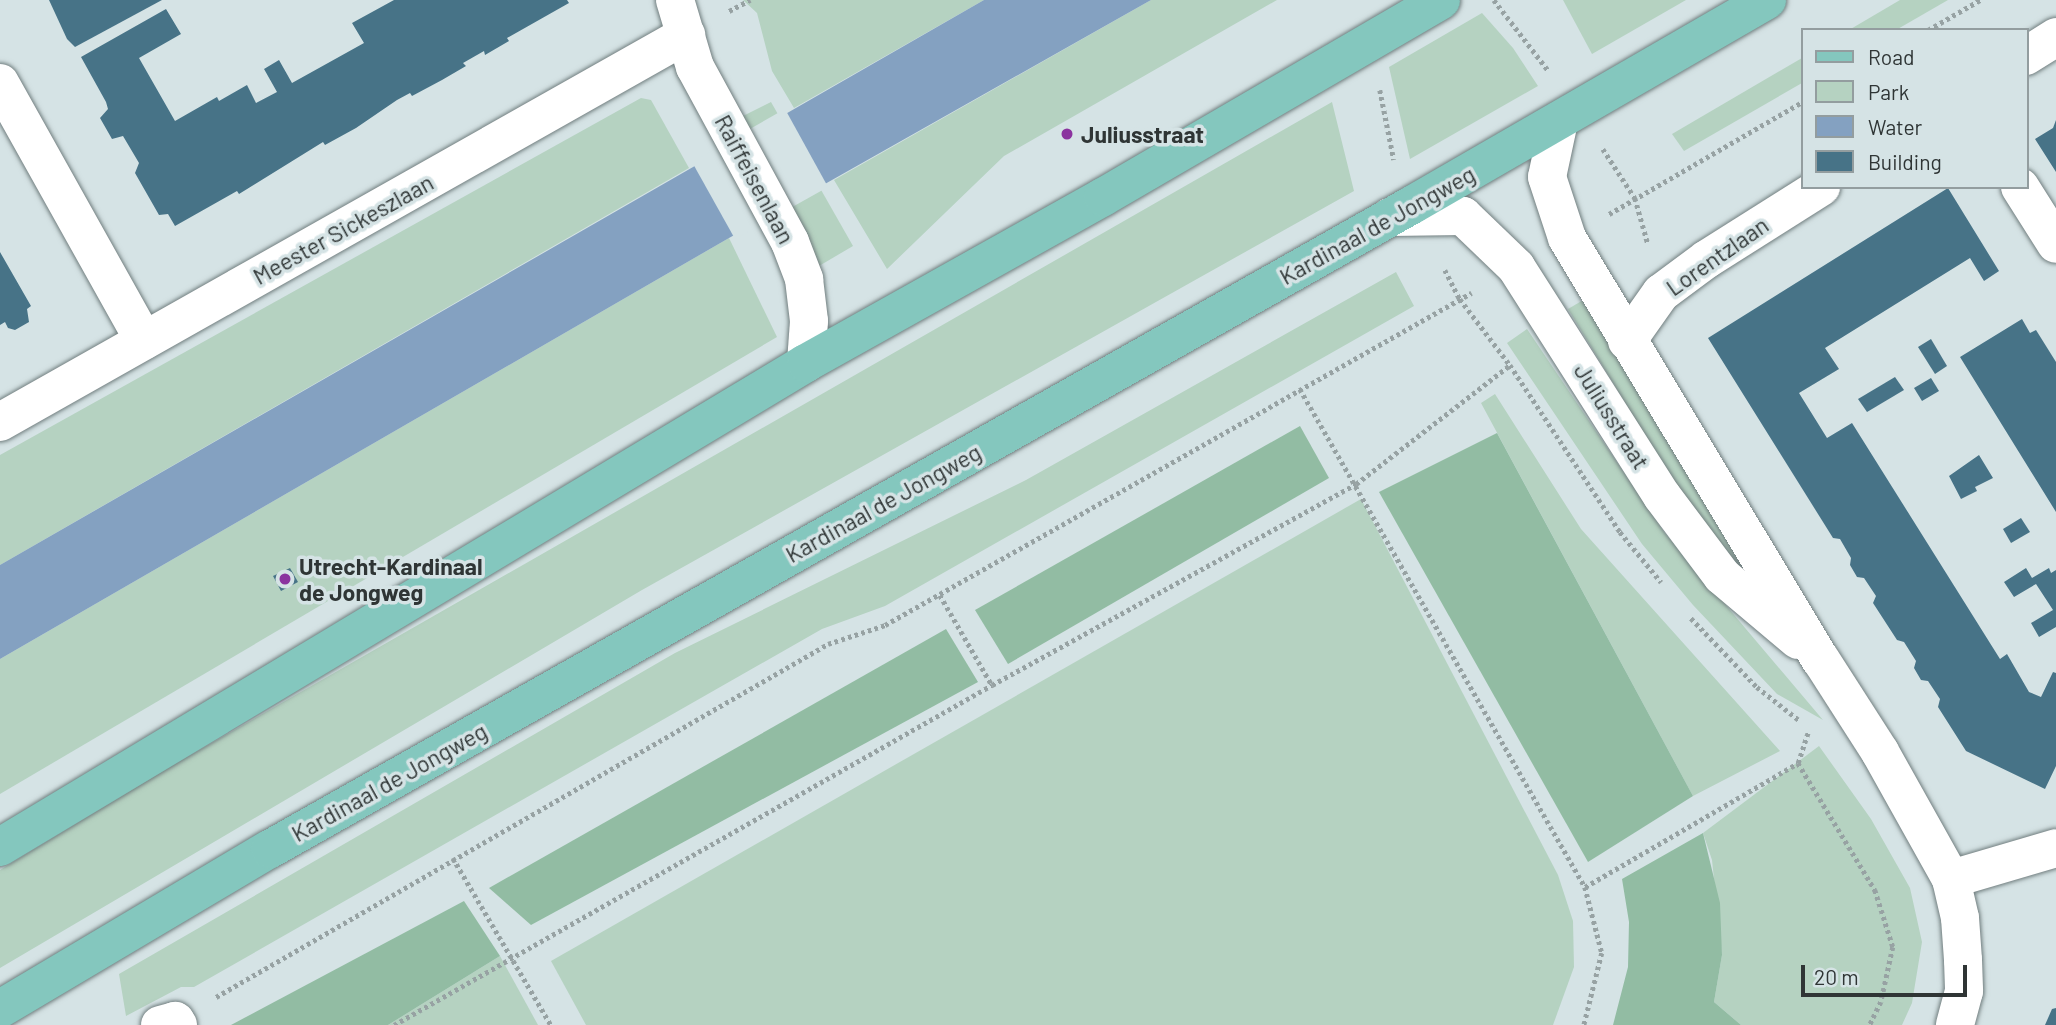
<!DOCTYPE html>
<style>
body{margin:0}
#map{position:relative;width:2056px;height:1025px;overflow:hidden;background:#d5e3e5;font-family:Barlow,sans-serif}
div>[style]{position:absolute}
.green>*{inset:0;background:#b5d2c1}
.forest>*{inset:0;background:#92bca3}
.water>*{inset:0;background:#84a1c1}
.pier>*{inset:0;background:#d5e3e5}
.building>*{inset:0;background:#477387}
.path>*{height:4.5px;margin-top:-2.25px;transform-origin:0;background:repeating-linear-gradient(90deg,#97a2a3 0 3.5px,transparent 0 7px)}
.roads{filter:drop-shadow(0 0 2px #717e7f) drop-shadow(0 0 2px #717e7f)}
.minor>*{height:38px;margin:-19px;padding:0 19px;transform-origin:19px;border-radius:19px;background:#fff}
.major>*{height:38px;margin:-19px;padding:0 19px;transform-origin:19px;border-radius:19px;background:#84c7be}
.dots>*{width:19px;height:19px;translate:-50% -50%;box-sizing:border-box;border:4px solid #d5e3e5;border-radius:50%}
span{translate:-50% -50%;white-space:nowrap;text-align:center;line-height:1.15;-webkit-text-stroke:7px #d5e3e5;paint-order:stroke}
.poi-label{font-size:23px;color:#2f3535;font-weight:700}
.left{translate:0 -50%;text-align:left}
.street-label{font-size:23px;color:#2f3535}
.legend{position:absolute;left:1801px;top:28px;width:228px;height:161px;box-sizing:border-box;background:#d5e3e5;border:2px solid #939d9f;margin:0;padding:9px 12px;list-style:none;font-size:21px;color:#2f3535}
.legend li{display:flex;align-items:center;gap:14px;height:35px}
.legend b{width:35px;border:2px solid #939d9f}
.scale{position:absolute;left:1801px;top:965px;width:166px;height:32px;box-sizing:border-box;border:4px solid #2f3535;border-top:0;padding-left:9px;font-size:21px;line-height:24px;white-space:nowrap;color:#2f3535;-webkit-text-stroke:5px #d5e3e5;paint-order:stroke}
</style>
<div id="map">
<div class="green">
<div style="clip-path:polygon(743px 0,984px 0,794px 108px,772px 71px,757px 13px)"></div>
<div style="clip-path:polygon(1151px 0,1277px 0,1004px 156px,887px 269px,834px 180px)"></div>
<div style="clip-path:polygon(1563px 0,1686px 0,1592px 54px)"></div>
<div style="clip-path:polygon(1900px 0,1948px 0,1896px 30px,1849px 30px)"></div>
<div style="clip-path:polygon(1482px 13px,1513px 48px,1538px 86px,1410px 159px,1389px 67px)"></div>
<div style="clip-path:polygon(1802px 58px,1802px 83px,1684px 151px,1672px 134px)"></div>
<div style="clip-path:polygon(641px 98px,651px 100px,689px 168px,0 565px,0 455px)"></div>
<div style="clip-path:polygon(771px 102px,853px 246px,819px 266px,739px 118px)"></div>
<div style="clip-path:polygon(1332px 102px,1354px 191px,642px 590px,0 968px,0 870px,168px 768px)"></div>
<div style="clip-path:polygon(729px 238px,777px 337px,0 794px,0 659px)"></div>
<div style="clip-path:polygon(1396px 272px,1414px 306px,885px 606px,822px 629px,194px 987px,181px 987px,126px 1016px,119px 974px,675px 653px,1026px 480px)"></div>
<div style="clip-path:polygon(1585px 299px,1764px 594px,1701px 527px,1568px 309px)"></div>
<div style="clip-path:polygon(1527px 329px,1664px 532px,1823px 720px,1777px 694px,1693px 605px,1642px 544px,1507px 343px)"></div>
<div style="clip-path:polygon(1495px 394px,1581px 529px,1780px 751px,1693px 796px,1481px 403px)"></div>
<div style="clip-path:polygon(1361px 499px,1558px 875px,1573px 921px,1574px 967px,1553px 1025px,586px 1025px,551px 961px)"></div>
<div style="clip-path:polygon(1819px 746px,1871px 819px,1910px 888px,1922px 942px,1912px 1003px,1902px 1025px,1741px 1025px,1714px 1002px,1722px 955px,1712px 860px,1703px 833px)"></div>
<div style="clip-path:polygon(500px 956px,538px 1025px,388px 1025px)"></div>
</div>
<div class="forest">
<div style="clip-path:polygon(1300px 426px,1329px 478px,1008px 664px,975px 610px)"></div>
<div style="clip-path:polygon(1497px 433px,1693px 796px,1588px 862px,1379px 492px)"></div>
<div style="clip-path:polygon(946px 629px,978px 682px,531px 925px,489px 888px)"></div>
<div style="clip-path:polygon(1703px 833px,1720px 903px,1722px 955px,1714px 1002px,1741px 1025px,1613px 1025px,1628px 967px,1629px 922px,1622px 879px)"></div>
<div style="clip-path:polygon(464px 901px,500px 956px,388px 1025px,231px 1025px)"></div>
</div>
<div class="water">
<div style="clip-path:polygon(984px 0,1151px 0,729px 238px,0 659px,0 565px)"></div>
</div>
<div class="pier">
<div style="clip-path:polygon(785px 109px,828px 187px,735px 239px,692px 162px)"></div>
</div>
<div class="building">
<div style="clip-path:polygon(49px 0,162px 0,75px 47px,67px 39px)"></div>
<div style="clip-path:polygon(394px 0,567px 0,569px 3px,507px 38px,509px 41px,485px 55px,484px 51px,463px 63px,466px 66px,442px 80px,412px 96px,410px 93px,397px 100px,356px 128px,325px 145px,323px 142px,239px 194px,237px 191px,175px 226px,168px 214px,159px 215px,135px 173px,139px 163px,123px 136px,112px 139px,100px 118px,108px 109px,106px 102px,81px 57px,166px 9px,181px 34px,139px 58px,175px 121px,217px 97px,219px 101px,247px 85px,256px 103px,277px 92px,264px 69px,279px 60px,292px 83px,364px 43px,352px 23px)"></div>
<div style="clip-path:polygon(2056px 120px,2056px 172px,2035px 139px,2053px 128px)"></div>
<div style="clip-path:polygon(1948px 188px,1999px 271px,1984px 281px,1970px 258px,1825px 348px,1839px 369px,1799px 393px,1827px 438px,1852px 423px,2000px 659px,2007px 654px,2029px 692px,2041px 697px,2053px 672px,2056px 673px,2056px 766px,2045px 789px,1966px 751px,1938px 707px,1940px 699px,1928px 681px,1921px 680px,1914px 668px,1916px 661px,1904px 642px,1897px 640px,1873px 603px,1876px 596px,1864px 578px,1857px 577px,1850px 565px,1851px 558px,1840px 539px,1833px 538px,1708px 338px)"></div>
<div style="clip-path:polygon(0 252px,31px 306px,27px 309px,29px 322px,15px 330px,8px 328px,5px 322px,0 325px)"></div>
<div style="clip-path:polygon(2022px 319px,2030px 333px,2036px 330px,2056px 362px,2056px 512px,1960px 357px)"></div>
<div style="clip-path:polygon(1931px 339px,1947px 366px,1935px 374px,1918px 347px)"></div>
<div style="clip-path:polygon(1895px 377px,1904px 390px,1867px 412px,1858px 399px)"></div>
<div style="clip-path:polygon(1931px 378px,1939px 391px,1922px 401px,1914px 388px)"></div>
<div style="clip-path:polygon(1979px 455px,1993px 478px,1975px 487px,1977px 491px,1961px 499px,1949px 476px)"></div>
<div style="clip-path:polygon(2021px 518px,2030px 532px,2011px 543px,2003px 529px)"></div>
<div style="clip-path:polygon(290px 568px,298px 582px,281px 591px,273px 576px)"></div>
<div style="clip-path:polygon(2026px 568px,2032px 578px,2049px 568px,2051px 573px,2056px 570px,2056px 627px,2039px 637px,2031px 623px,2053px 610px,2036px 584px,2014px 597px,2004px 582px)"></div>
<div style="clip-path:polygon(2056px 1008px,2056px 1025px,2045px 1025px,2052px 1009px)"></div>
</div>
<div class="path">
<div style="left:1494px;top:0;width:88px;rotate:52.4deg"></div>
<div style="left:729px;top:11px;width:24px;rotate:-28deg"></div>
<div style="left:1928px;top:30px;width:60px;rotate:-30deg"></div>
<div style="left:1380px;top:90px;width:71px;rotate:78.7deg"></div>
<div style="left:1603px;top:149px;width:59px;rotate:56.9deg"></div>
<div style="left:1635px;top:198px;width:48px;rotate:74.2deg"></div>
<div style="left:1609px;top:214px;width:223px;rotate:-30.1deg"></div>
<div style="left:1445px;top:270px;width:33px;rotate:63deg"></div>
<div style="left:1460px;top:299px;width:83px;rotate:52.9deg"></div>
<div style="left:1510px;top:365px;width:200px;rotate:56.6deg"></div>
<div style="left:1620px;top:532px;width:65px;rotate:50.6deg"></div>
<div style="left:1300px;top:389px;width:574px;rotate:60.22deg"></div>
<div style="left:1585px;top:887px;width:68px;rotate:75.6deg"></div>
<div style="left:1602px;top:953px;width:74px;rotate:104deg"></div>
<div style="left:940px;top:595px;width:104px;rotate:60deg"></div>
<div style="left:1691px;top:618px;width:95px;rotate:46.3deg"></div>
<div style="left:1757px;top:687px;width:53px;rotate:38.2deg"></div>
<div style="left:1798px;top:763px;width:149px;rotate:58.8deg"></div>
<div style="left:1875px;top:890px;width:60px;rotate:72.5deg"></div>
<div style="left:1893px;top:947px;width:56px;rotate:102.3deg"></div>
<div style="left:1881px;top:1002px;width:25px;rotate:116deg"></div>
<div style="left:453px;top:858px;width:194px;rotate:59.6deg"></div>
<div style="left:1585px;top:887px;width:246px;rotate:-30.2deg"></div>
<div style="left:1798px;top:763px;width:33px;rotate:-72deg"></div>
<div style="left:216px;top:997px;width:707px;rotate:-29.98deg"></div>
<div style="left:828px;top:644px;width:60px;rotate:-18.4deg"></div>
<div style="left:885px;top:625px;width:674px;rotate:-29.53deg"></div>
<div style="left:394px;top:1025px;width:688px;rotate:-29.62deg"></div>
<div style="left:992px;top:685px;width:416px;rotate:-28.9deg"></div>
<div style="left:1356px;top:484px;width:195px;rotate:-37.7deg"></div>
</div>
<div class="roads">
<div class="minor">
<div style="left:675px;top:0;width:70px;rotate:73.4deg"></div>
<div style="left:695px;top:67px;width:199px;rotate:61.5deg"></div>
<div style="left:790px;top:242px;width:40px;rotate:69deg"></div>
<div style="left:804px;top:279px;width:42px;rotate:83.2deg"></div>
<div style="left:809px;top:321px;width:42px;rotate:94.1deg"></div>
<div style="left:2026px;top:56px;width:36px;rotate:-32deg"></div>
<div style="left:0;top:83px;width:295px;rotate:60.8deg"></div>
<div style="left:1559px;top:121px;width:57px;rotate:102.1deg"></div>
<div style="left:1547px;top:177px;width:64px;rotate:71.8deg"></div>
<div style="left:1567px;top:238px;width:493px;rotate:59deg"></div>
<div style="left:1821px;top:660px;width:109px;rotate:57.3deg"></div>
<div style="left:1880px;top:752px;width:145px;rotate:60.8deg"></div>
<div style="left:1951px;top:879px;width:40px;rotate:77deg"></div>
<div style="left:1960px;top:918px;width:42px;rotate:85.9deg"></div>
<div style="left:1963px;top:960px;width:31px;rotate:88deg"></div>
<div style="left:1964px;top:991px;width:35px;rotate:105deg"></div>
<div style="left:2020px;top:187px;width:67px;rotate:57.7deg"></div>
<div style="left:1390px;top:217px;width:73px;rotate:-0.8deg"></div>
<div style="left:1463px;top:216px;width:74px;rotate:43.9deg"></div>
<div style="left:1516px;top:267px;width:272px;rotate:57.5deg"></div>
<div style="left:1662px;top:496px;width:100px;rotate:53.1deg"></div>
<div style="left:1722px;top:576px;width:99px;rotate:40.1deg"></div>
<div style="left:1627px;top:341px;width:59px;rotate:-54.7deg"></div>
<div style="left:1661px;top:293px;width:57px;rotate:-36.5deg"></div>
<div style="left:1707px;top:259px;width:135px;rotate:-32.3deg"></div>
<div style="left:0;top:422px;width:788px;rotate:-29.43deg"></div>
<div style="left:1951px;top:879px;width:109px;rotate:-16.4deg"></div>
<div style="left:160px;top:1025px;width:16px;rotate:-15deg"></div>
<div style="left:175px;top:1021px;width:5px;rotate:53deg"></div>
</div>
<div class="major">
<div style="left:0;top:847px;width:940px;rotate:-30.98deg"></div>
<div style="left:806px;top:363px;width:340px;rotate:-29.2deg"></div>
<div style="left:1103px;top:197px;width:391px;rotate:-30.2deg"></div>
<div style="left:0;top:1009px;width:314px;rotate:-30.7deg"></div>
<div style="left:270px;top:849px;width:1311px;rotate:-29.42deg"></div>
<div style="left:1412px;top:205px;width:410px;rotate:-30deg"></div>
</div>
</div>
<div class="dots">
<div style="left:1067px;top:134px;background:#8b339f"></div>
<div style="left:285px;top:579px;background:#8b339f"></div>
</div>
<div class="poi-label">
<span class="left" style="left:1081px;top:134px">Juliusstraat</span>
<span class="left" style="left:299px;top:579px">Utrecht-Kardinaal<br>de Jongweg</span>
</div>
<div class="street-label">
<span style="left:755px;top:179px;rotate:62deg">Raiffeisenlaan</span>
<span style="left:1377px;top:225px;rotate:-29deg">Kardinaal de Jongweg</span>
<span style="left:343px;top:229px;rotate:-29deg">Meester Sickeszlaan</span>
<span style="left:1717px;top:256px;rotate:-35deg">Lorentzlaan</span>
<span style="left:1612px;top:416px;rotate:58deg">Juliusstraat</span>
<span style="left:883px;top:503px;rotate:-29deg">Kardinaal de Jongweg</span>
<span style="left:389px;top:782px;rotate:-29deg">Kardinaal de Jongweg</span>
</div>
<ul class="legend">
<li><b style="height:9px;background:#84c7be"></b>Road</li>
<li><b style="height:19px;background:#b5d2c1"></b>Park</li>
<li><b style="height:19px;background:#84a1c1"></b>Water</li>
<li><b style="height:19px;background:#477387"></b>Building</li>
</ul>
<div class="scale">20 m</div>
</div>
